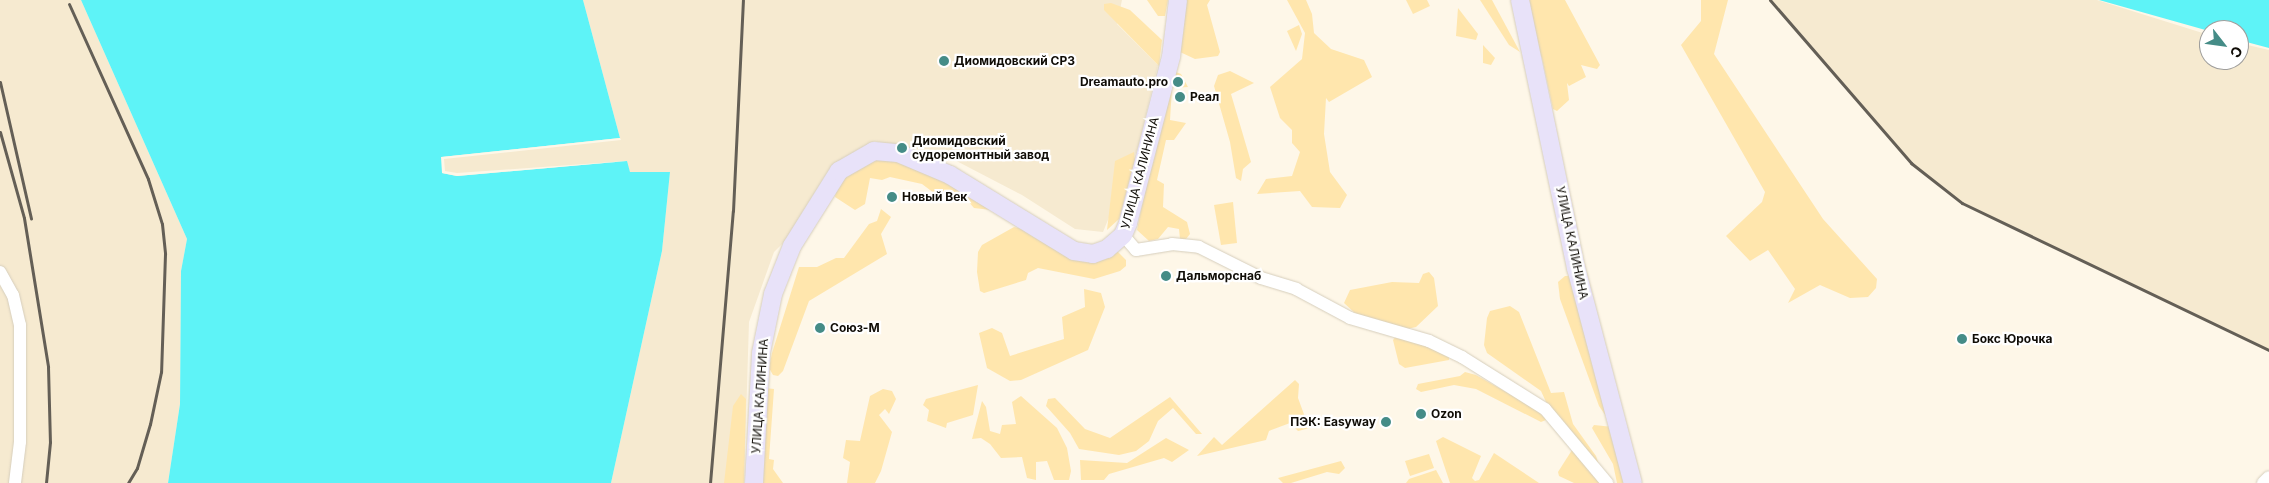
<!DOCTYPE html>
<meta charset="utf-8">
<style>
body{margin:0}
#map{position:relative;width:2269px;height:483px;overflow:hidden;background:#fef7e8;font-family:Inter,sans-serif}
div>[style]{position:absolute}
.built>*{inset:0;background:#f6ead0}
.green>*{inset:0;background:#ffe6ad}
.water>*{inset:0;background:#5ef3f7}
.pier>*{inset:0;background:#fef7e8}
.roads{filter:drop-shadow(0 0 1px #d6cebc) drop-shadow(0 0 1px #d6cebc)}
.street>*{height:12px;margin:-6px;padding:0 6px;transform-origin:6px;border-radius:6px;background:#fff}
.secondary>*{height:18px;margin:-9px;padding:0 9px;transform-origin:9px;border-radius:9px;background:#e8e2f9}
.rail>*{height:3px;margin:-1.5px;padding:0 1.5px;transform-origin:1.5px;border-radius:1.5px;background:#645f56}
.dots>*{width:14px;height:14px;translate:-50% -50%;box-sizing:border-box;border:2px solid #fff;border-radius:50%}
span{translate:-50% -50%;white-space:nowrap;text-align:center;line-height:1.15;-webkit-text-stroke:4.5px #fff;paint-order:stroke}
.poi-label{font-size:12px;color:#100d07;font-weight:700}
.left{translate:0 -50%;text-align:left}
.right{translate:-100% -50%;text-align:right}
.street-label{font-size:12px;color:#100d07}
.north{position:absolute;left:2199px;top:20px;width:50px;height:50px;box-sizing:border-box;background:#fff;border:1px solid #9f9e9c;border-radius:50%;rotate:120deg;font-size:14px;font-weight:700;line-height:20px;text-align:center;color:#100d07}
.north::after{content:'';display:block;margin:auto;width:18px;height:22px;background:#458c87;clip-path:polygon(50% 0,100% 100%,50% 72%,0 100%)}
</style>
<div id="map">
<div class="built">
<div style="clip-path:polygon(0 0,81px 0,187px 239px,181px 271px,180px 404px,168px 483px,0 483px)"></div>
<div style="clip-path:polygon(583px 0,1122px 0,1117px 24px,1158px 65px,1138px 147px,1103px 232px,1075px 229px,1022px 195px,945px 155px,874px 141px,831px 166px,784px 242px,774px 252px,749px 322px,744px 483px,611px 483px,662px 251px,670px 172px,630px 172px,626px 161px,457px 176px,442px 173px,441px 157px,620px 138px)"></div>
<div style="clip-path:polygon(1770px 0,2097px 0,2209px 35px,2209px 60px,2239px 60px,2239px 43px,2269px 50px,2269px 350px,1962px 203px,1920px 171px)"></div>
</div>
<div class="green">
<div style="clip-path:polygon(1147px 0,1168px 0,1165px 16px,1158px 16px)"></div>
<div style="clip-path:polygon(1184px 0,1210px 0,1207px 5px,1220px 52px,1218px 56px,1195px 59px,1180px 52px)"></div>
<div style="clip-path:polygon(1287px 0,1306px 0,1312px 14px,1314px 33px,1331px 49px,1364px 60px,1372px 77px,1329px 102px,1326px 98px,1324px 134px,1330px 172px,1347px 195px,1340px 208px,1312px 207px,1300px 191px,1257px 194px,1266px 179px,1292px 176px,1300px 152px,1292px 143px,1292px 130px,1280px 118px,1270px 87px,1302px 59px,1305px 33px)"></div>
<div style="clip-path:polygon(1406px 0,1427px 0,1430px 6px,1413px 14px)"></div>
<div style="clip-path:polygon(1480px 0,1492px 0,1520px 52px,1509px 45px)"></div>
<div style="clip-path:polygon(1524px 0,1565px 0,1600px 65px,1597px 69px,1581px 65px,1586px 77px,1569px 86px,1567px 83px,1569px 100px,1557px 111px,1553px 109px,1542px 58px,1535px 45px)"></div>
<div style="clip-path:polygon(1701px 0,1728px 0,1714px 54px,1823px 219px,1877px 279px,1876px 288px,1868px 297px,1850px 298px,1820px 285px,1788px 303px,1795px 289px,1768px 250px,1750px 261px,1726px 236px,1762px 202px,1765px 192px,1681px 45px,1701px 21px)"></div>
<div style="clip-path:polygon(1111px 3px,1130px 10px,1162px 40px,1159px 66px,1104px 10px,1104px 4px)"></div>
<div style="clip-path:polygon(1458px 8px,1478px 34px,1476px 40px,1456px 36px)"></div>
<div style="clip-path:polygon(1299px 25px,1302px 34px,1296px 51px,1287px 31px)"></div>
<div style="clip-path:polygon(1483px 45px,1495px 58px,1491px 65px,1483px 63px)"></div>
<div style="clip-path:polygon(1230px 71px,1254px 83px,1231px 94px,1251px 162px,1243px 169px,1241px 181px,1236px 178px,1230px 142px,1214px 86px,1218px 75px)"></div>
<div style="clip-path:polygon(1176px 72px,1181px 74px,1188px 87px,1172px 88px,1170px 120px,1186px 123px,1174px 140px,1166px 140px,1157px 180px,1164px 184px,1163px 207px,1187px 222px,1190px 234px,1186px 239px,1180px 239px,1179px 229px,1168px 227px,1158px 239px,1149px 241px,1137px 230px,1156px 136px)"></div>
<div style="clip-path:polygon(1134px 152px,1135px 160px,1119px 219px,1107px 230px,1115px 161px)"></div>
<div style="clip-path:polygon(874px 156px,921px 167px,991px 210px,974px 208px,967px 200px,943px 191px,934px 193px,922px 184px,890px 177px,882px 180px,870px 178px,865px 204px,855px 210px,835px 197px,837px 185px,844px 175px)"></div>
<div style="clip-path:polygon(1233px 202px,1237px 243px,1221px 245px,1214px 205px)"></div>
<div style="clip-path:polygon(881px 209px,891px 217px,881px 234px,887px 254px,809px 301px,783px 371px,778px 376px,773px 375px,769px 368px,772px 353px,799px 267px,817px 267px,836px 258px,844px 258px,869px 224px,877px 221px)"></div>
<div style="clip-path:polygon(1014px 227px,1118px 252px,1126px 260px,1126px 266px,1120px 271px,1094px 279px,1038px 268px,1028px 273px,1026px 280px,984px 293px,980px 291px,977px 272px,978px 252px,982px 245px)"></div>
<div style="clip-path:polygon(1429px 272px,1434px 278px,1438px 306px,1416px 327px,1407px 329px,1357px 315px,1344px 303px,1350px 290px,1392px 282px,1419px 283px,1423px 274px)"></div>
<div style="clip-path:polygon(1565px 276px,1572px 276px,1608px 419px,1599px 406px,1560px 299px,1558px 282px)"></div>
<div style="clip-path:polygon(1084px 289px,1101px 293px,1105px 307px,1088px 350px,1021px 380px,1010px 381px,987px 368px,979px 333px,992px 328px,1002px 333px,1010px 356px,1064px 339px,1062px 317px,1085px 307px)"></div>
<div style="clip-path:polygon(1510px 306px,1519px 312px,1551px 393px,1564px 392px,1573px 424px,1596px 456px,1599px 465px,1546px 402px,1541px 391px,1487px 353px,1484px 345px,1487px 318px,1490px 311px)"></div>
<div style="clip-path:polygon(1396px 336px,1428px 345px,1449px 356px,1449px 360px,1405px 368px,1399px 364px,1393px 340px)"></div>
<div style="clip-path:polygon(1465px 372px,1476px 375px,1540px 411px,1546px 420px,1541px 422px,1476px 389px,1454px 385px,1421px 392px,1416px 389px,1418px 384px,1460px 376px)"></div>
<div style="clip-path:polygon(1295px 380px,1299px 384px,1298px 398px,1305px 417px,1312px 424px,1310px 428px,1298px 431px,1290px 423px,1269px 431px,1266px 440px,1197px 456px,1214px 437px,1222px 445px)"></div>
<div style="clip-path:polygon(978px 385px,973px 415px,947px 423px,946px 428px,927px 421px,929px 410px,923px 405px,926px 399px)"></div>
<div style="clip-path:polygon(765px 388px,774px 389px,769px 459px,774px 460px,773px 469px,783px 483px,757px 483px)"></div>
<div style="clip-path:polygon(883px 389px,892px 391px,896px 399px,889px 414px,885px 409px,879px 415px,892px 432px,881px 471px,875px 483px,847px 483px,850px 462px,843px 458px,846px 440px,860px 441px,870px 396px)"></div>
<div style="clip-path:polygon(741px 394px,746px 399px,744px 483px,724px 483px,733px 406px)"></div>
<div style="clip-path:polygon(1021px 396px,1057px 428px,1067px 448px,1071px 471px,1069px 480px,1054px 480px,1047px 461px,1036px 462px,1036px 480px,1027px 478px,1022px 457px,1001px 458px,990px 444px,981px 438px,972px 439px,982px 401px,986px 407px,990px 431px,1000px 434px,1002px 425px,1016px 424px,1012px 402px)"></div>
<div style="clip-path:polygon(1170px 397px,1202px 434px,1196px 434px,1173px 408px,1158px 421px,1149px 441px,1136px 451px,1119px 455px,1079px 449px,1070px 433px,1046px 406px,1048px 399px,1055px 398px,1085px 429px,1110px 438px)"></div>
<div style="clip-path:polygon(1594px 425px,1613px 427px,1630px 483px,1617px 483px,1613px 464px,1592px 428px)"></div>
<div style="clip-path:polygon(1443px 437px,1481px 456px,1472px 478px,1475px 481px,1479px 480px,1494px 453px,1539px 483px,1450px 483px,1436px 441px)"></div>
<div style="clip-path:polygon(1166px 438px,1189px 450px,1172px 462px,1164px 458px,1109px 474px,1104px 480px,1081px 480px,1080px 460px,1127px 463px)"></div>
<div style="clip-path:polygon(1572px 450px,1600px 483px,1574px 483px,1559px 476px,1558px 472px)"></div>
<div style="clip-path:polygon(1429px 454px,1434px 468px,1410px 476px,1405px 461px)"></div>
<div style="clip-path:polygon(1341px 461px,1345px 468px,1339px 474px,1327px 472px,1291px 483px,1283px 483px,1278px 478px)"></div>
<div style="clip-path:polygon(1436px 470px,1443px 483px,1406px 483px,1409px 479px)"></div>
</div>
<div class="water">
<div style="clip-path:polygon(81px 0,583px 0,620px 138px,442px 157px,442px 173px,457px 176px,627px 161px,630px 172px,670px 172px,662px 251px,611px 483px,168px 483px,180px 404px,181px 271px,187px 239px)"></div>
<div style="clip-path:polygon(2099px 0,2269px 0,2269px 48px,2239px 40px,2239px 30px,2209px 31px)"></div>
</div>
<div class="pier">
<div style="clip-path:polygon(620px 138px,621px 140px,444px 159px,445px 171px,457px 173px,627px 161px,457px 176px,442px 173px,441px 157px)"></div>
</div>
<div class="roads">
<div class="street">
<div style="left:1123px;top:235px;width:20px;rotate:49deg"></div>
<div style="left:1136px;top:250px;width:36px;rotate:-9deg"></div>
<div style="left:1172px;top:244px;width:27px;rotate:6deg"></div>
<div style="left:1199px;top:247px;width:69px;rotate:26.6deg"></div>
<div style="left:1261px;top:278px;width:37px;rotate:17deg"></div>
<div style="left:1296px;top:289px;width:61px;rotate:28.2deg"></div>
<div style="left:1350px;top:318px;width:82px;rotate:16.2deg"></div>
<div style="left:1429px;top:341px;width:37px;rotate:26deg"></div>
<div style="left:1462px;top:357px;width:98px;rotate:32.1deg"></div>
<div style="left:1545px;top:409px;width:97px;rotate:50deg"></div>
<div style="left:0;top:272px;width:26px;rotate:61deg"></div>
<div style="left:13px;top:295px;width:31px;rotate:77deg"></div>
<div style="left:20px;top:325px;width:117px;rotate:90deg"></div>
<div style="left:20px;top:442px;width:41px;rotate:97deg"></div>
<div style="left:2263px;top:483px;width:8px;rotate:-45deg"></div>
</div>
<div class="secondary">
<div style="left:1520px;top:0;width:274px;rotate:78.2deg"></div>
<div style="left:1576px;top:268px;width:222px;rotate:75.2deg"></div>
<div style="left:754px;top:483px;width:130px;rotate:-86.9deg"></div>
<div style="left:761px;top:353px;width:60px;rotate:-78.5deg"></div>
<div style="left:773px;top:294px;width:52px;rotate:-68.4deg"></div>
<div style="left:792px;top:246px;width:89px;rotate:-57.9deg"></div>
<div style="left:839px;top:171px;width:40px;rotate:-29.7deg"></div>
<div style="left:874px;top:151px;width:24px;rotate:5deg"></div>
<div style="left:898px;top:153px;width:56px;rotate:22.9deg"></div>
<div style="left:950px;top:175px;width:145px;rotate:31.5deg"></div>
<div style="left:1074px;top:251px;width:19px;rotate:9deg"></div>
<div style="left:1093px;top:254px;width:15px;rotate:-20deg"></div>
<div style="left:1107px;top:249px;width:21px;rotate:-41deg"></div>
<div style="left:1123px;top:235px;width:13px;rotate:-67deg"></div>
<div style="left:1128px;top:223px;width:171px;rotate:-75.5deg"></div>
<div style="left:1171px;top:57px;width:57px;rotate:-83deg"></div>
</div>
</div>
<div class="rail">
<div style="left:1770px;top:0;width:216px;rotate:49.1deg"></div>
<div style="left:1911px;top:163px;width:65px;rotate:38.1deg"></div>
<div style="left:1962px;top:203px;width:340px;rotate:25.6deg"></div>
<div style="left:69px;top:4px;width:192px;rotate:65.7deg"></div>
<div style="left:148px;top:179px;width:47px;rotate:72.7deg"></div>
<div style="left:162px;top:224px;width:30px;rotate:84deg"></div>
<div style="left:165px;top:254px;width:118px;rotate:91.9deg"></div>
<div style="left:161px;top:372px;width:53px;rotate:101.9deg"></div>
<div style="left:150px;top:424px;width:46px;rotate:106.5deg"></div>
<div style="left:137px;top:468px;width:17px;rotate:121deg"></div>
<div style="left:0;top:82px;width:140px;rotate:77.2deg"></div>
<div style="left:0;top:132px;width:89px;rotate:74.4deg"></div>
<div style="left:24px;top:218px;width:151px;rotate:80.8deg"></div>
<div style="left:48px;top:367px;width:75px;rotate:88.5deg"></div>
<div style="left:50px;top:442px;width:41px;rotate:95.6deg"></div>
<div style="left:710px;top:483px;width:273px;rotate:-85.2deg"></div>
<div style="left:733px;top:211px;width:211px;rotate:-87.3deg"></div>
</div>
<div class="dots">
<div style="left:944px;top:61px;background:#458c87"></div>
<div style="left:1178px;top:82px;background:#458c87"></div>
<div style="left:1180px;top:97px;background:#458c87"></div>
<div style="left:902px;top:148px;background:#458c87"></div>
<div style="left:892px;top:197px;background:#458c87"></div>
<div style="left:1166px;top:276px;background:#458c87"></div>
<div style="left:820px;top:328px;background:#458c87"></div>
<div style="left:1962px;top:339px;background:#458c87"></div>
<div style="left:1421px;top:414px;background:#458c87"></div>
<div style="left:1386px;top:422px;background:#458c87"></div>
</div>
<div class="poi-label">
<span class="left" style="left:954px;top:61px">Диомидовский СРЗ</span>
<span class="right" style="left:1168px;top:82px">Dreamauto.pro</span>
<span class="left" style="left:1190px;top:97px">Реал</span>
<span class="left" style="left:912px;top:148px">Диомидовский<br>судоремонтный завод</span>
<span class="left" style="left:902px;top:197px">Новый Век</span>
<span class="left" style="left:1176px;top:276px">Дальморснаб</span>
<span class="left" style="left:830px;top:328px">Союз-М</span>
<span class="left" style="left:1972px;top:339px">Бокс Юрочка</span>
<span class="left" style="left:1431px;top:414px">Ozon</span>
<span class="right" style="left:1376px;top:422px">ПЭК: Easyway</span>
</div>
<div class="street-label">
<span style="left:1140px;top:173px;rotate:-75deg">УЛИЦА КАЛИНИНА</span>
<span style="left:1572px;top:243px;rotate:78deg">УЛИЦА КАЛИНИНА</span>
<span style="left:760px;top:396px;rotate:-86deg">УЛИЦА КАЛИНИНА</span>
</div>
<div class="north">С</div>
</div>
